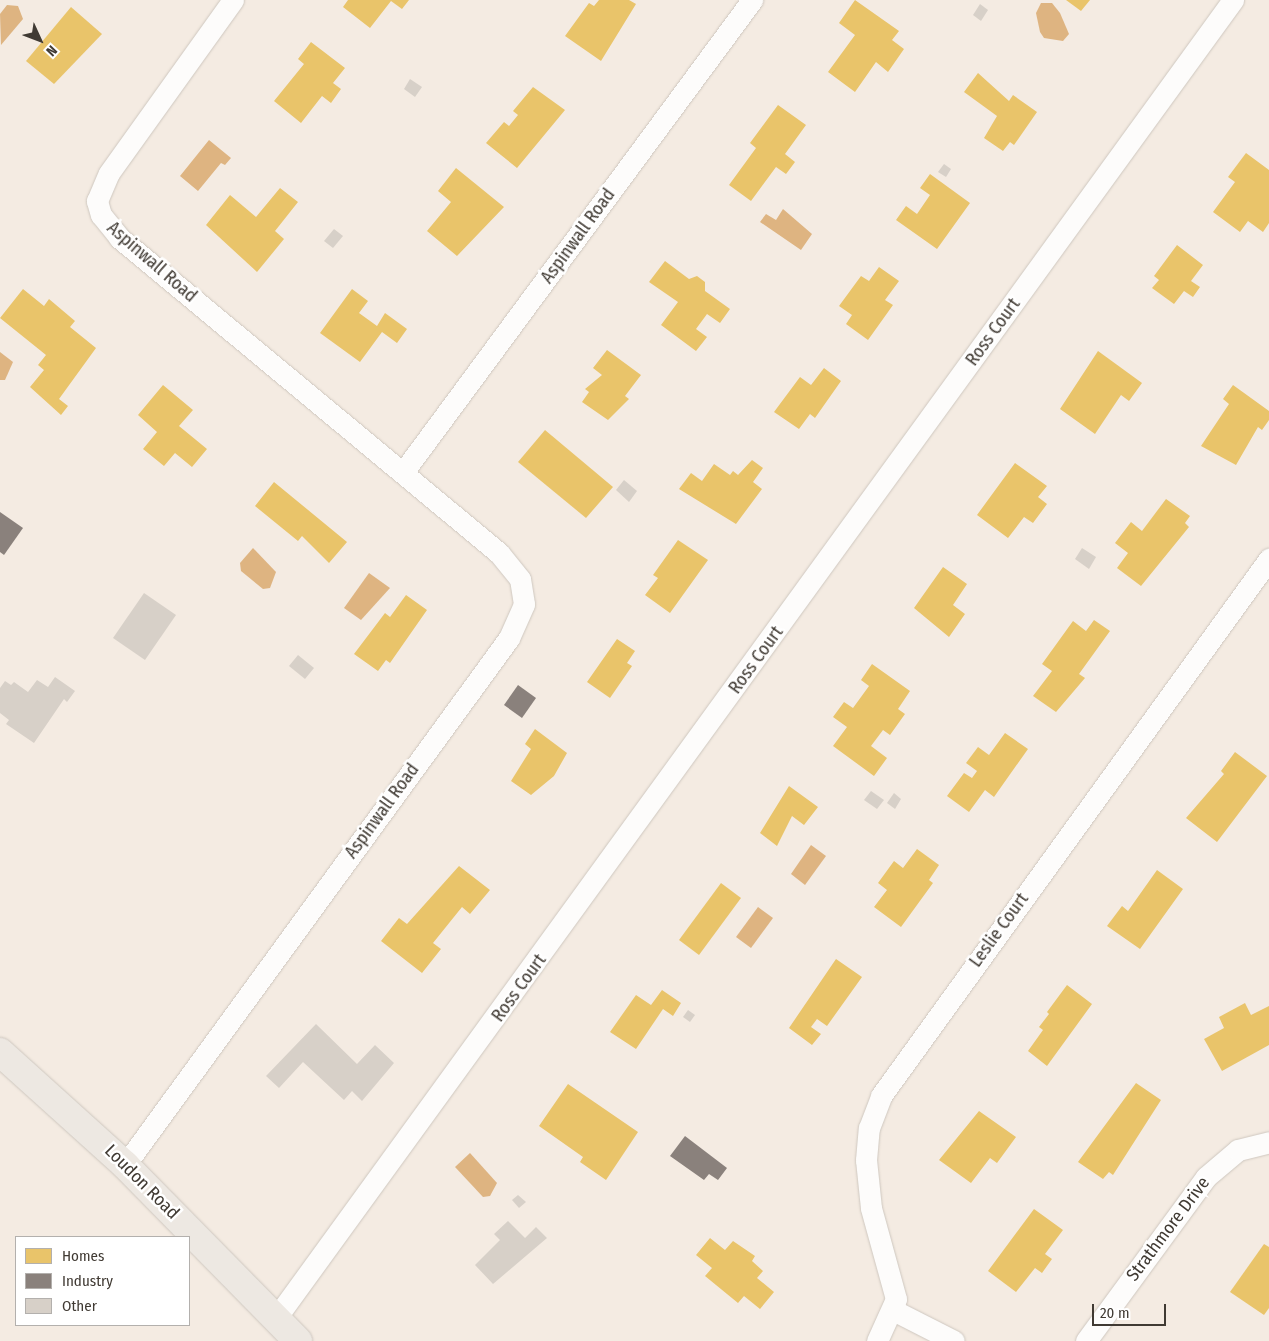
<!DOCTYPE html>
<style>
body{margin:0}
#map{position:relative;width:1269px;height:1341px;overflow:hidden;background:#f4ebe2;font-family:"Fira Sans Condensed",sans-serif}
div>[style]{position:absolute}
.water>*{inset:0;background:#deb481}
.homes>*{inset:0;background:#e9c46a}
.industry>*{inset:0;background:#8a817c}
.building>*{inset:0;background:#d7d0c8}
.roads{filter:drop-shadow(0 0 1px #cec7bf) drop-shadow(0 0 1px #cec7bf)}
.street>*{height:21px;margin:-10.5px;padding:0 10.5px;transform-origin:10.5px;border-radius:10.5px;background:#fdfcfb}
.primary>*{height:28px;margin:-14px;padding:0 14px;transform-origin:14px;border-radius:14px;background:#ede8e2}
span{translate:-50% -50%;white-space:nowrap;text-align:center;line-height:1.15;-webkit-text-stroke:5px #fff;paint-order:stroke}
.street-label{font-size:18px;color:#403a33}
.legend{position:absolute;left:15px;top:1236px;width:175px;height:90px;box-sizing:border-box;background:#fff;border:1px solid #b3b0ad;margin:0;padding:6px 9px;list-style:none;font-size:15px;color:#403a33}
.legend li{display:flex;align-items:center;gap:10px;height:25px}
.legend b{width:25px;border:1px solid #b3b0ad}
.north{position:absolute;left:15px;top:15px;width:50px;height:50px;-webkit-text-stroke:4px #fff;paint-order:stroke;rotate:133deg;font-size:14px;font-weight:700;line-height:20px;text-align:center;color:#403a33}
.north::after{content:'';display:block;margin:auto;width:18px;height:22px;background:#403a33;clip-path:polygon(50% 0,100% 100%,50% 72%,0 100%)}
.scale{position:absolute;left:1092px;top:1304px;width:74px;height:22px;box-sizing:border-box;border:2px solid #403a33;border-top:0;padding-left:6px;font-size:15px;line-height:18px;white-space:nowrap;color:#403a33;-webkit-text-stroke:4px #fff;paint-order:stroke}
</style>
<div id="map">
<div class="water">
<div style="clip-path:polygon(1041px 3px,1052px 3px,1060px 13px,1069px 34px,1063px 41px,1044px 38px,1040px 32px,1036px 13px)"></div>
<div style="clip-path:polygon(7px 5px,18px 6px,23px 19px,1px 45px,0 14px)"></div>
<div style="clip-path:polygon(209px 140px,231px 158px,225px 165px,221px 163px,198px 191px,180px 176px)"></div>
<div style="clip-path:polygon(783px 209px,812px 234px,801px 250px,760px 222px,766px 214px,776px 220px)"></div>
<div style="clip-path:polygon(0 352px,13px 362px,5px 380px,0 380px)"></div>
<div style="clip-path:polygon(253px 548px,276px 572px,270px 588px,263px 589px,241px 571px,240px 563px)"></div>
<div style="clip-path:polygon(369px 573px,390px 588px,361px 620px,344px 608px)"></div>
<div style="clip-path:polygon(811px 845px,826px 856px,805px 885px,791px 874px)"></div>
<div style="clip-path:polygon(758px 907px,773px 918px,751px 948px,736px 937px)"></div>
<div style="clip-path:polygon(470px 1153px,497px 1183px,490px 1196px,483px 1197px,455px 1167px)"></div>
</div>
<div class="homes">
<div style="clip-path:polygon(348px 0,409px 0,402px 9px,391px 1px,370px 28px,343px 7px)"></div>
<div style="clip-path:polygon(599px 0,629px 0,636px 4px,601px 61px,565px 36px,589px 3px,594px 6px)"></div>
<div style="clip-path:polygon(855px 0,899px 31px,892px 40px,904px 49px,888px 72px,876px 62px,855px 92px,828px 72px,855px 35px,839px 23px)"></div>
<div style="clip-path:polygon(1066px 0,1090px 0,1081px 11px)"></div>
<div style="clip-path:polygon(71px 7px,102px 34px,54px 84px,26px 61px)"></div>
<div style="clip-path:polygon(311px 42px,345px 68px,333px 83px,341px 89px,331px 103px,322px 96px,301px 123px,274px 101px,304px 64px,298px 59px)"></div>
<div style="clip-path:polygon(978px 73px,1009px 101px,1013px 95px,1037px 112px,1014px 145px,1010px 142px,1003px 151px,984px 138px,997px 116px,964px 92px)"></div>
<div style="clip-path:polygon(533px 87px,565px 110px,517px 168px,486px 143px,504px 122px,509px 126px,518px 115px,513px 111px)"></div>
<div style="clip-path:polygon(778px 105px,806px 125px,785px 154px,795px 162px,786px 174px,776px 167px,751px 201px,729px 185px,756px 148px,750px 143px)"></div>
<div style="clip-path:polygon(1246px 153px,1269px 170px,1269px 223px,1263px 232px,1248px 221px,1240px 232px,1213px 212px,1235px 182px,1228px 177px)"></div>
<div style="clip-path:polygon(456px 168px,504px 207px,457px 256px,427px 231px,451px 202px,438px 191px)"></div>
<div style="clip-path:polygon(930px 174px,970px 203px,937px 249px,896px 220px,906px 206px,917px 214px,930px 195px,920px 188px)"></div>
<div style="clip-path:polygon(280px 188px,298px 202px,275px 231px,284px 239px,257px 272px,206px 225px,230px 195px,256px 217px)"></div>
<div style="clip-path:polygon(1177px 245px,1203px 265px,1191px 281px,1200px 287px,1193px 297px,1184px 291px,1174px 304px,1152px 288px,1159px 280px,1154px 276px)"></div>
<div style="clip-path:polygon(665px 261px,689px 279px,697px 276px,705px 282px,705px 291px,730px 309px,720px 323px,707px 314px,696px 329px,707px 337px,696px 351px,661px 325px,678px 302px,649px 282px)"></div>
<div style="clip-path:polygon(879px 267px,899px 281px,885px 300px,893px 305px,868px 340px,846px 324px,852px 315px,839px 306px,861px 276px,869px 281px)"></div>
<div style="clip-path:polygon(23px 289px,44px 306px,49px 299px,75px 321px,70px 327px,96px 348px,59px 399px,68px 406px,61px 415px,30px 387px,44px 370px,38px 365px,46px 355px,0 318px)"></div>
<div style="clip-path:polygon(352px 289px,368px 301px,359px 313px,377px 326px,385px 313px,407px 329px,397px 343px,382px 332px,360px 362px,320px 333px)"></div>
<div style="clip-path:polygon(607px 350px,641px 375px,625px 396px,629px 399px,608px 420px,582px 402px,589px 392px,585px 389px,602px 375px,593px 368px)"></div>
<div style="clip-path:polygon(1098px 351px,1142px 383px,1129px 401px,1121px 395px,1095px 434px,1060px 409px)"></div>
<div style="clip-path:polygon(824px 368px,841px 381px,815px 418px,810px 414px,799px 429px,774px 412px,800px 377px,811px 385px)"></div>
<div style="clip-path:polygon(163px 385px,193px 410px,179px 426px,207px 449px,192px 467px,175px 453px,164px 466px,143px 449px,157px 432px,138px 415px)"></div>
<div style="clip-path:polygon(1233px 385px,1269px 411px,1269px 420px,1262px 430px,1258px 427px,1236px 465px,1201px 446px,1229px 404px,1223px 399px)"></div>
<div style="clip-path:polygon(545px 430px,613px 487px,586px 518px,518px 462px)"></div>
<div style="clip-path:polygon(752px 460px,763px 468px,753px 482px,762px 489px,736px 524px,679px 489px,691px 473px,702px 481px,714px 464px,730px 475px,733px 471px,738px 475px)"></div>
<div style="clip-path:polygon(1015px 463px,1047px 486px,1038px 497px,1047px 504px,1033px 523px,1024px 517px,1008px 538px,977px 515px)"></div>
<div style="clip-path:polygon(274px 482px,347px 542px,329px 563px,302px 536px,298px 541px,255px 506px)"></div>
<div style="clip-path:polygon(1166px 499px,1190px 516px,1185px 523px,1189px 527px,1141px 586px,1117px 568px,1128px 553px,1115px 543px,1131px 522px,1142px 531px)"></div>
<div style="clip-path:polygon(678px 540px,708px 560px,670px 613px,645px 595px,658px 578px,653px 575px)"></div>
<div style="clip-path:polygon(943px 567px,967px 584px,953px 605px,965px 614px,949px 637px,914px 608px)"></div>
<div style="clip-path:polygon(406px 595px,427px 610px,390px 663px,386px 660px,378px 671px,354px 654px,385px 613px,390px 617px)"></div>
<div style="clip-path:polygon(1094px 620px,1110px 631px,1079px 674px,1085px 678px,1056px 712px,1033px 696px,1052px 671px,1042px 664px,1073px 621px,1086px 631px)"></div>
<div style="clip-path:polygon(617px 639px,635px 651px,627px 663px,632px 666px,610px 698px,587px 682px)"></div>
<div style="clip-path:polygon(872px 664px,910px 691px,898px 709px,905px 714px,890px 735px,883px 730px,871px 746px,887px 758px,874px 776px,833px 746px,847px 727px,833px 717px,844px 702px,853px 708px,869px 686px,861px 680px)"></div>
<div style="clip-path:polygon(535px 729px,567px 753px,554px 776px,531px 795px,511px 781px,531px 749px,525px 744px)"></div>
<div style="clip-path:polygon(1005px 733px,1028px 749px,994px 797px,985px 790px,969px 812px,947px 796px,964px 773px,972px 778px,977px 771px,966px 763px,978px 747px,989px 755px)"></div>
<div style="clip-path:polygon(1235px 752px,1267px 776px,1217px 842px,1186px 818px,1224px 774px,1221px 771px)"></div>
<div style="clip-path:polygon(789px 786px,818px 807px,804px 825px,792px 816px,777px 846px,760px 833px)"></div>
<div style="clip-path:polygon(917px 849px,939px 865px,929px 880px,933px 883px,901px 927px,874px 907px,887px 890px,878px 883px,894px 861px,903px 868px)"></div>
<div style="clip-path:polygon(459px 866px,490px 890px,470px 914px,462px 907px,433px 943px,441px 949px,422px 973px,381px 941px,399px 918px,407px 924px)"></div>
<div style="clip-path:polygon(1157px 870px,1183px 889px,1140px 949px,1107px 926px,1122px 906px,1128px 911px)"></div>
<div style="clip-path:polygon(721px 883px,741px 898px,699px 955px,679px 940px)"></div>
<div style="clip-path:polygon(836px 959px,862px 977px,827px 1026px,817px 1019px,811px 1027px,821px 1034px,812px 1045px,789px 1028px)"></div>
<div style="clip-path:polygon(1067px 985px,1092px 1004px,1047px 1066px,1028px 1051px,1043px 1030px,1039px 1027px,1049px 1014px,1047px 1012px)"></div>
<div style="clip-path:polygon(662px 990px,681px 1003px,673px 1016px,663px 1009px,636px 1049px,610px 1032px,636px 995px,651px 1005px)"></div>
<div style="clip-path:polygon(1245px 1003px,1251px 1015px,1269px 1006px,1269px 1045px,1222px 1071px,1204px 1039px,1224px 1028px,1219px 1017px)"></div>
<div style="clip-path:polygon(1136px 1083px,1161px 1100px,1113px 1175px,1109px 1172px,1103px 1179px,1078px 1162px)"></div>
<div style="clip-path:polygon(568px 1084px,638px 1132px,606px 1180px,580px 1162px,583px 1157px,539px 1126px)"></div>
<div style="clip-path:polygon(979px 1111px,1016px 1137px,997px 1163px,990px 1158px,971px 1183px,939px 1160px)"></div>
<div style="clip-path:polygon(1034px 1209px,1063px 1230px,1045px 1254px,1052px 1259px,1042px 1273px,1035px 1268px,1016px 1292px,988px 1271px)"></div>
<div style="clip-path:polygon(710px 1238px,725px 1250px,733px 1241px,755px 1256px,752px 1261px,763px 1271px,757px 1278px,774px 1292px,760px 1309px,744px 1296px,738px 1303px,705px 1276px,712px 1268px,696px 1255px)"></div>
<div style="clip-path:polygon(1264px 1244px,1269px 1247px,1269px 1308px,1264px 1315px,1230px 1292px)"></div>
</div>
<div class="industry">
<div style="clip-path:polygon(0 512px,23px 528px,4px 555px,0 552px)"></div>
<div style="clip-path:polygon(518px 685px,536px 698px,522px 718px,504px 705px)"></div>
<div style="clip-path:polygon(685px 1136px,727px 1168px,718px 1180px,709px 1174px,704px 1180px,670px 1156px)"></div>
</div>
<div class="building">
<div style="clip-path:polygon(980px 4px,988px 10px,981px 21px,973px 15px)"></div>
<div style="clip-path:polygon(410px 79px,422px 87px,415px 97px,404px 89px)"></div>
<div style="clip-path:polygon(944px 164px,951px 169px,946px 177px,938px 172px)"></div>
<div style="clip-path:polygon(334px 229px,343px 236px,333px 248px,324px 241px)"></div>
<div style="clip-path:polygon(624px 480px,637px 491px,629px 502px,616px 490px)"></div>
<div style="clip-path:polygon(1082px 548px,1096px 557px,1089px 569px,1075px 559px)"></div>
<div style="clip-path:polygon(144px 593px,176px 615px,145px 660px,113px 638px)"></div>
<div style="clip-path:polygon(298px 655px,314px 668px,305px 679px,289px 666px)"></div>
<div style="clip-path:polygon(55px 677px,75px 691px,67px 702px,64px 699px,34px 743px,6px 724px,9px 720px,0 713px,0 688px,5px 681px,11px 685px,14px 682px,28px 692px,37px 680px,48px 687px)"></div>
<div style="clip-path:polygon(871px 791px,884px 800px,877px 809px,864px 800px)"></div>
<div style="clip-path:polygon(894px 793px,901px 799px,895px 809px,887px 803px)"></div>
<div style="clip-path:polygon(688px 1010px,695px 1015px,690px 1022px,683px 1017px)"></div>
<div style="clip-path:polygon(316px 1024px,357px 1064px,375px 1045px,394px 1063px,362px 1101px,352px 1091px,344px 1100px,303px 1062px,279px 1088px,266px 1076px)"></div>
<div style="clip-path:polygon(518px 1195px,526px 1202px,519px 1208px,512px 1200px)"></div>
<div style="clip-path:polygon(508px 1221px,525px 1238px,536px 1227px,547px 1238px,493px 1284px,475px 1265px,500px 1240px,494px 1234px)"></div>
</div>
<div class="roads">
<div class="street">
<div style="left:404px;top:471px;width:586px;rotate:-53.54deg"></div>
<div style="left:125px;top:1165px;width:652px;rotate:-53.92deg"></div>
<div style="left:509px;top:638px;width:37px;rotate:-66deg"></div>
<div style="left:524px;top:604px;width:25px;rotate:-99deg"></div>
<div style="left:520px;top:579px;width:33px;rotate:-129deg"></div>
<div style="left:499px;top:553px;width:494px;rotate:-140.3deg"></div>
<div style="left:119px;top:237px;width:28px;rotate:-129deg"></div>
<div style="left:101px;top:215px;width:15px;rotate:-106deg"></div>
<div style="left:97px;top:201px;width:30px;rotate:-67deg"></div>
<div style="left:109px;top:173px;width:213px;rotate:-54.4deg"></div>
<div style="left:893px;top:1310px;width:68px;rotate:26.9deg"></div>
<div style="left:276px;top:1318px;width:1629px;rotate:-54.02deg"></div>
<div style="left:877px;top:1341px;width:46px;rotate:-65.7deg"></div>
<div style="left:896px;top:1299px;width:94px;rotate:-105.4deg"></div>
<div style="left:871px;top:1208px;width:48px;rotate:-95.9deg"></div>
<div style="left:866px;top:1160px;width:32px;rotate:-85deg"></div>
<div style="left:869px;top:1128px;width:34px;rotate:-69deg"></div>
<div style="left:881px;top:1096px;width:663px;rotate:-54.15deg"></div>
<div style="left:1086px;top:1341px;width:203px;rotate:-53.8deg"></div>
<div style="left:1206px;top:1177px;width:42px;rotate:-40.2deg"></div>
<div style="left:1238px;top:1150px;width:32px;rotate:-14deg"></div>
</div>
<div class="primary">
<div style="left:0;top:1052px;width:169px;rotate:42.1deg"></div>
<div style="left:125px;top:1165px;width:247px;rotate:45.5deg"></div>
</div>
</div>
<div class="street-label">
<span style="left:578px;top:236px;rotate:-54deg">Aspinwall Road</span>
<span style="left:152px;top:262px;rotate:41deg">Aspinwall Road</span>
<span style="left:993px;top:332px;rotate:-54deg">Ross Court</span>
<span style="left:756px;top:660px;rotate:-54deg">Ross Court</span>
<span style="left:382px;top:811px;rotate:-54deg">Aspinwall Road</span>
<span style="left:999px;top:930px;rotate:-54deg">Leslie Court</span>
<span style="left:519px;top:988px;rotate:-54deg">Ross Court</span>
<span style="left:142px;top:1182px;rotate:45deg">Loudon Road</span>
<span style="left:1168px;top:1229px;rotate:-53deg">Strathmore Drive</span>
</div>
<ul class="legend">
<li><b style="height:14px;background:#e9c46a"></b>Homes</li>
<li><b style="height:14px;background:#8a817c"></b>Industry</li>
<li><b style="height:14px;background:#d7d0c8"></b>Other</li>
</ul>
<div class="north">N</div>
<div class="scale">20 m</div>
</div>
